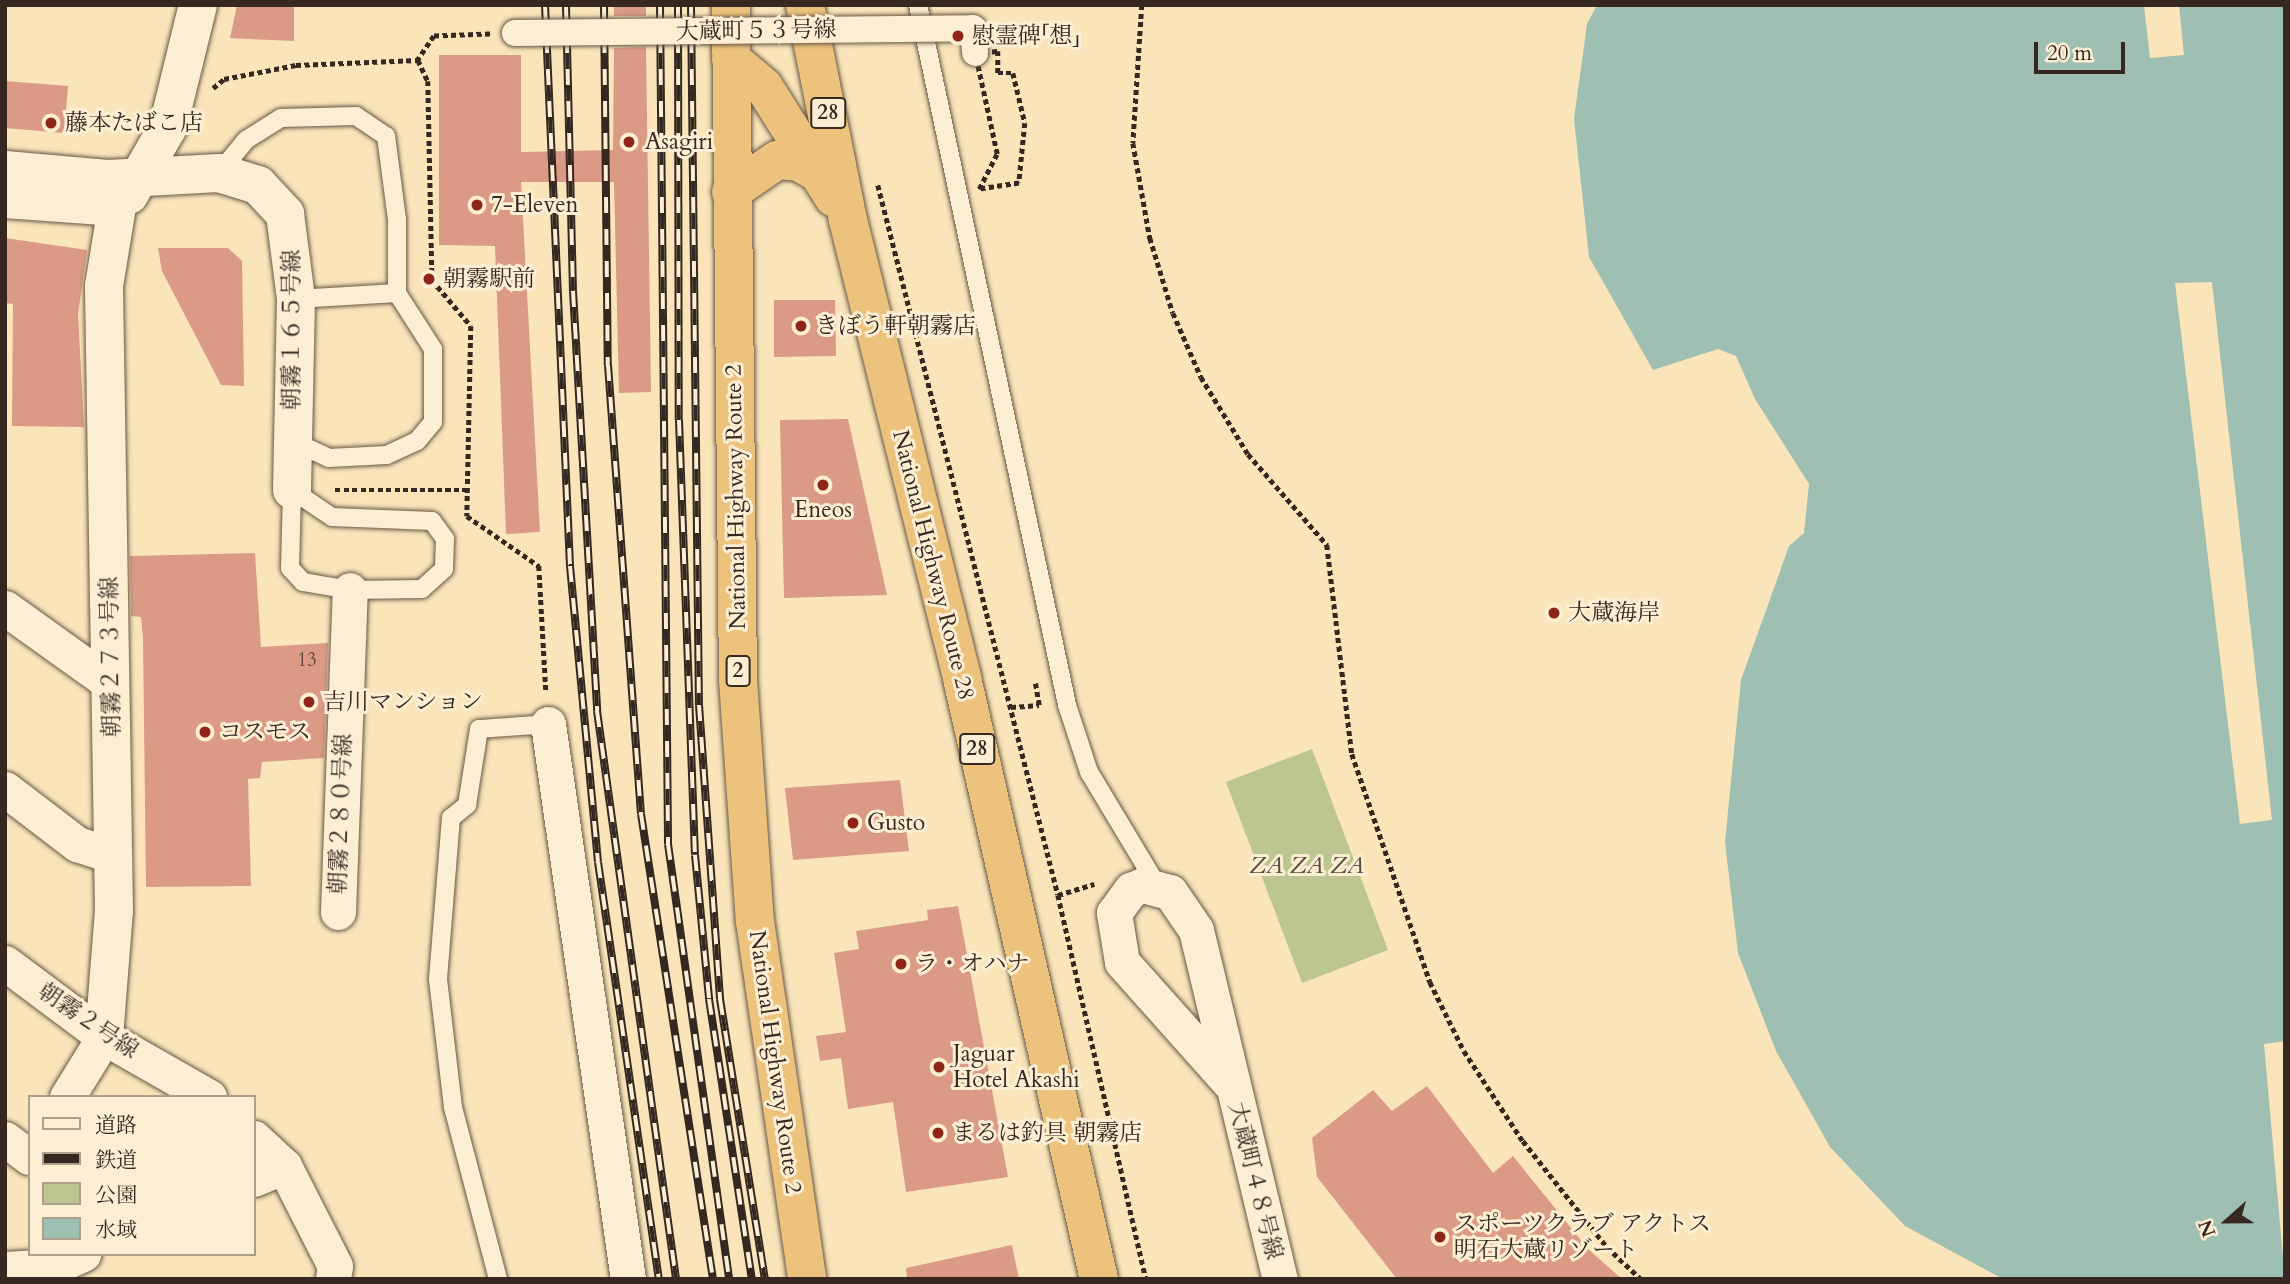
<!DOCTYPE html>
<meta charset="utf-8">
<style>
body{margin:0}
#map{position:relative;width:2290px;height:1284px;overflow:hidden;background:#f9e5b9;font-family:Cardo,"Noto Serif JP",serif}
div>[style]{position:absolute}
.green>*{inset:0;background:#bdc590}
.water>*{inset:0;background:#9ebfb2}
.building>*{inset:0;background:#db9a85}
.path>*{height:4.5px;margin-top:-2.25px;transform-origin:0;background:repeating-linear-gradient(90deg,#362821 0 5px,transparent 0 8.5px)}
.roads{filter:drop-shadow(0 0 2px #675747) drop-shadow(0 0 2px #675747)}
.service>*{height:18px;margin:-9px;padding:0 9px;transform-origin:9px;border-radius:9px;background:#fbeed2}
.minor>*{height:35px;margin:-17.5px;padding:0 17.5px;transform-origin:17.5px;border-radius:17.5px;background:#fbeed2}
.tertiary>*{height:38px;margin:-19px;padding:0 19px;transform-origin:19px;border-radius:19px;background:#fbeed2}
.trunk>*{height:38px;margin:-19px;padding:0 19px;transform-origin:19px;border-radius:19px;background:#ecc27c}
.rail>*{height:8px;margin-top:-4px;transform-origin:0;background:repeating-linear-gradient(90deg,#fbeed2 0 16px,#362821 0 32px);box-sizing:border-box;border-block:2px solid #362821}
.bridges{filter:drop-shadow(0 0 2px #675747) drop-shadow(0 0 2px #675747)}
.pedestrian-bridge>*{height:26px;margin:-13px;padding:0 13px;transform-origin:13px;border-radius:13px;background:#fbeed2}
.dots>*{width:19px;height:19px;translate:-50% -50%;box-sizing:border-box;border:4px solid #fbeed2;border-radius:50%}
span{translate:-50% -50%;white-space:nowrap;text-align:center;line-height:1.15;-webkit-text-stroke:6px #fbeed2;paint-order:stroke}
.number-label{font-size:19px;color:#5f443a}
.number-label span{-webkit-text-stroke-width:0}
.shield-label span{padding:2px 5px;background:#fbeed2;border:2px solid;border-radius:5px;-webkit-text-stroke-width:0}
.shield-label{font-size:21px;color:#362821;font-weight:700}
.street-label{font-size:23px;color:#362821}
.poi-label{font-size:23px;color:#362821}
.left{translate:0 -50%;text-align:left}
.park-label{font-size:23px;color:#584f3d;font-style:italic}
.frame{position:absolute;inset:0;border:7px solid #362821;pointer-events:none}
.legend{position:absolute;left:28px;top:1095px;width:228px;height:161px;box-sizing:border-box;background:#fbeed2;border:2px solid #ac9f8b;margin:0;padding:9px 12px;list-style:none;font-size:21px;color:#362821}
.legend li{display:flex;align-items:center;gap:14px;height:35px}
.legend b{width:35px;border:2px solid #ac9f8b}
.north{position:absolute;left:2192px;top:1186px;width:70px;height:70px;-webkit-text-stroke:5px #fbeed2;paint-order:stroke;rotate:249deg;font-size:19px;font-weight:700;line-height:28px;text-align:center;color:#362821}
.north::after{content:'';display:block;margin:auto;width:24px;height:32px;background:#362821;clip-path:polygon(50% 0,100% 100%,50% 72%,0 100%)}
.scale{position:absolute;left:2034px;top:42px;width:91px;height:32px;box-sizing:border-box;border:4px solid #362821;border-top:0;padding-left:9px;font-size:21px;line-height:24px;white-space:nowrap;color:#362821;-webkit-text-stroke:5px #fbeed2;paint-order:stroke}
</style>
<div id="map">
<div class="green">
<div style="clip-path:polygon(1312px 749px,1388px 950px,1302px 983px,1226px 782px)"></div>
</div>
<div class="water">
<div style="clip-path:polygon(evenodd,1597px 5px,2144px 5px,2150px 58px,2184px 55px,2179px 5px,2285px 5px,2285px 1041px,2264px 1044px,2285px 1279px,2003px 1279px,1905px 1226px,1830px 1147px,1776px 1051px,1738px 953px,1725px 842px,1741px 680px,1789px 546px,1804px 533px,1809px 484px,1755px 399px,1736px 356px,1718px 349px,1653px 370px,1589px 257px,1574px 119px,1587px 24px,1597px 5px,2212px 282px,2272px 820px,2240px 824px,2175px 283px,2212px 282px)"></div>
</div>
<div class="building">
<div style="clip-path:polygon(237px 5px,294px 5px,294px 41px,230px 38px)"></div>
<div style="clip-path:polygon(614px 5px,646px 5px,646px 16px,614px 16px)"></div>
<div style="clip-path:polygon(646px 47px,651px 392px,619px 393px,614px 182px,521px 182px,540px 532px,506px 534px,495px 246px,439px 245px,439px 55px,521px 55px,521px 152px,613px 150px,614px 48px)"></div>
<div style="clip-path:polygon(5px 81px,68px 86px,64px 133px,5px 128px)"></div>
<div style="clip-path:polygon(5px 238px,87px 250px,78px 314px,84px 427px,12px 426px,13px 304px,5px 303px)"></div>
<div style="clip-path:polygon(158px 248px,228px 248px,242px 261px,244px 386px,221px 385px,162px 271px)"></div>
<div style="clip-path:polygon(774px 300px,835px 300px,836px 356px,774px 357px)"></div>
<div style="clip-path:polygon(848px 419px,887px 595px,784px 598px,780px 420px)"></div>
<div style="clip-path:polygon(255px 553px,261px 647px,328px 643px,324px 758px,262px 762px,260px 778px,248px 779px,251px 886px,146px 887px,143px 638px,141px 617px,131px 616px,130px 556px)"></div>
<div style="clip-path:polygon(900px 780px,909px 851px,793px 860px,785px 788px)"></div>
<div style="clip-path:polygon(958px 906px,1008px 1177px,906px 1192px,893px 1102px,848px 1109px,841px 1058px,820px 1061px,816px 1036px,846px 1032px,834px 953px,859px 949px,856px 931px,928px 920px,927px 910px)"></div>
<div style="clip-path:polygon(1427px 1086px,1493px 1173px,1513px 1156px,1588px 1249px,1622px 1279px,1397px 1279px,1317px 1177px,1312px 1138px,1373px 1090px,1392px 1111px)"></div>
<div style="clip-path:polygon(1012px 1245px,1019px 1279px,907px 1279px,906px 1268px)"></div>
</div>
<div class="path">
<div style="left:1142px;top:5px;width:138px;rotate:93.7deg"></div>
<div style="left:1133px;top:143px;width:97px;rotate:79.9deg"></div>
<div style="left:1150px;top:238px;width:78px;rotate:73deg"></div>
<div style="left:1173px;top:313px;width:70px;rotate:66.4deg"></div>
<div style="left:1201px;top:377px;width:90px;rotate:58.6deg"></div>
<div style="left:1248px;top:454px;width:121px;rotate:49deg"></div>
<div style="left:1327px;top:545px;width:210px;rotate:83.2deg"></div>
<div style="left:1352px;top:754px;width:241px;rotate:71.1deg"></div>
<div style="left:1430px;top:982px;width:77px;rotate:63.8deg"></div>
<div style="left:1464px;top:1051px;width:108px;rotate:56.8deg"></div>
<div style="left:1523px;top:1141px;width:135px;rotate:51.6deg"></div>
<div style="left:1607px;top:1247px;width:47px;rotate:43.3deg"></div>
<div style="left:490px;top:34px;width:56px;rotate:178deg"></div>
<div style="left:434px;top:36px;width:29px;rotate:124deg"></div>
<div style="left:418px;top:60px;width:23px;rotate:65deg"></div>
<div style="left:428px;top:81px;width:199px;rotate:88.8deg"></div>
<div style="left:432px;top:280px;width:60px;rotate:49.7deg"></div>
<div style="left:471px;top:326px;width:190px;rotate:91.2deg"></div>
<div style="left:467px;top:516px;width:88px;rotate:34.8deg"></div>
<div style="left:539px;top:566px;width:126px;rotate:86.8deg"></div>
<div style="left:998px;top:51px;width:22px;rotate:90deg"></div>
<div style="left:998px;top:73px;width:15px"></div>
<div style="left:1013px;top:73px;width:51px;rotate:76.5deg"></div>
<div style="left:1025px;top:123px;width:60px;rotate:95.7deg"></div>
<div style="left:1019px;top:183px;width:40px;rotate:171.5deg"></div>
<div style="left:979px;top:189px;width:39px;rotate:-63deg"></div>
<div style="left:997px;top:154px;width:103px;rotate:-102.3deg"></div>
<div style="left:975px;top:53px;width:23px;rotate:-5deg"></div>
<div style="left:213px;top:88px;width:14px;rotate:-39deg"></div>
<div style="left:224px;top:79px;width:73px;rotate:-11deg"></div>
<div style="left:296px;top:65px;width:122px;rotate:-2.3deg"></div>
<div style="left:878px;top:185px;width:732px;rotate:75.77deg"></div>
<div style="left:1058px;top:895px;width:394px;rotate:77.1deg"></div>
<div style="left:335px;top:490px;width:132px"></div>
<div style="left:1011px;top:707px;width:28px;rotate:-4deg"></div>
<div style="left:1039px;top:705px;width:23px;rotate:-100deg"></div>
<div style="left:1058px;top:895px;width:38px;rotate:-17deg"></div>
</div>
<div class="roads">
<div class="service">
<div style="left:918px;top:5px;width:716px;rotate:77.98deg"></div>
<div style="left:1067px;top:705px;width:71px;rotate:71.8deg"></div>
<div style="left:1089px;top:772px;width:134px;rotate:59deg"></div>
<div style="left:219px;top:173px;width:43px;rotate:-50.7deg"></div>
<div style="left:246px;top:140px;width:41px;rotate:-32.2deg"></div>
<div style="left:281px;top:118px;width:75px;rotate:-1.5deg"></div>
<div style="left:356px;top:116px;width:36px;rotate:34deg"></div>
<div style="left:386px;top:136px;width:84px;rotate:82.5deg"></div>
<div style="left:397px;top:219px;width:74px;rotate:90deg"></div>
<div style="left:397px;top:293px;width:67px;rotate:57.3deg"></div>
<div style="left:433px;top:349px;width:73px;rotate:90deg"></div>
<div style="left:433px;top:422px;width:25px;rotate:130deg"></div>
<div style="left:417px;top:441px;width:33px;rotate:155deg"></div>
<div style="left:387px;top:455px;width:58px;rotate:177deg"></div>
<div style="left:329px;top:458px;width:40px;rotate:-155deg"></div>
<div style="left:296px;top:299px;width:101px;rotate:-3.4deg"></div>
<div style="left:292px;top:490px;width:48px;rotate:34deg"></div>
<div style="left:332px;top:517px;width:100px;rotate:2.3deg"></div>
<div style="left:432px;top:521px;width:22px;rotate:54deg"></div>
<div style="left:445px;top:539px;width:30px;rotate:92deg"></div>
<div style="left:444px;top:569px;width:30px;rotate:138deg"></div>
<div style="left:422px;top:589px;width:72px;rotate:179.2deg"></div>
<div style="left:350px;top:590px;width:48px;rotate:-170.3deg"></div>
<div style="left:303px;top:582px;width:19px;rotate:-133deg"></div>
<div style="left:290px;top:568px;width:78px;rotate:-88.5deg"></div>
<div style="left:498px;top:1279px;width:178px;rotate:-104.7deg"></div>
<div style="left:453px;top:1107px;width:129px;rotate:-96.7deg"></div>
<div style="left:438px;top:979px;width:162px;rotate:-85.4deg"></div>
<div style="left:451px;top:818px;width:21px;rotate:-39deg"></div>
<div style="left:467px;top:805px;width:77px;rotate:-81deg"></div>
<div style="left:479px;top:729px;width:69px;rotate:-4.1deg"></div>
</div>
<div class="minor">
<div style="left:5px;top:608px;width:130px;rotate:35.6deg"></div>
<div style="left:548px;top:724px;width:561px;rotate:81.8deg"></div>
<div style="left:5px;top:789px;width:91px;rotate:37.4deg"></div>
<div style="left:77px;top:844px;width:39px;rotate:18deg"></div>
<div style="left:338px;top:912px;width:322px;rotate:-87.9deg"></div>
<div style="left:5px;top:963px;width:124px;rotate:36.8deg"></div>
<div style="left:104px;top:1037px;width:121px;rotate:29.7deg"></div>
<div style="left:1229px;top:1082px;width:161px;rotate:-131.7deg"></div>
<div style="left:1122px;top:962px;width:50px;rotate:-99.3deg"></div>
<div style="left:1114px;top:913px;width:29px;rotate:-54deg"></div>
<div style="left:1131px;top:890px;width:13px;rotate:-23deg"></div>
<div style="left:1143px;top:885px;width:28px;rotate:15deg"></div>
<div style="left:1170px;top:892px;width:46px;rotate:55.6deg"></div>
<div style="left:1196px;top:930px;width:359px;rotate:76.5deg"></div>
<div style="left:67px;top:1097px;width:70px;rotate:-58.3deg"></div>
<div style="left:254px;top:1138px;width:41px;rotate:43deg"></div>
<div style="left:284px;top:1166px;width:112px;rotate:63deg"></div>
<div style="left:335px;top:1266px;width:13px;rotate:99deg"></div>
<div style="left:5px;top:1139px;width:30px;rotate:37deg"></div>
<div style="left:254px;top:1179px;width:33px;rotate:-23deg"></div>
<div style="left:5px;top:1269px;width:51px;rotate:-3.4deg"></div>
<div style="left:56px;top:1266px;width:30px;rotate:-24deg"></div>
</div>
<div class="tertiary">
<div style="left:5px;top:170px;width:103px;rotate:5deg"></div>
<div style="left:108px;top:179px;width:111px;rotate:-3.1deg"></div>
<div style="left:219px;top:173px;width:41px;rotate:17.1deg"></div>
<div style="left:258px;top:185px;width:40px;rotate:47deg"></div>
<div style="left:285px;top:214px;width:86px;rotate:82.6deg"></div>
<div style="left:296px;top:299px;width:191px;rotate:91.2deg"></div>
<div style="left:129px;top:195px;width:78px;rotate:-60.2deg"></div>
<div style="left:168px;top:127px;width:126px;rotate:-76.2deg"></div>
<div style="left:5px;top:199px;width:112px;rotate:4.1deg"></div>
<div style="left:104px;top:1037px;width:127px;rotate:-85.5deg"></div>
<div style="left:114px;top:910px;width:624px;rotate:-90.92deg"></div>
<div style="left:104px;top:286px;width:80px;rotate:-80.7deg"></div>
</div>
<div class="trunk">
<div style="left:731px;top:5px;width:675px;rotate:89.41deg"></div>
<div style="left:738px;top:680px;width:242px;rotate:86deg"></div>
<div style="left:755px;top:921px;width:362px;rotate:81.7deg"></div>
<div style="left:805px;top:5px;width:219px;rotate:78.7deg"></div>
<div style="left:848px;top:220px;width:472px;rotate:76deg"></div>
<div style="left:962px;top:678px;width:616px;rotate:77.16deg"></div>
<div style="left:731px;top:59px;width:43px;rotate:40.3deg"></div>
<div style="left:764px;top:87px;width:131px;rotate:57.8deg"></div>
<div style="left:731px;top:192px;width:56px;rotate:-34.8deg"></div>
<div style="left:777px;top:160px;width:22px;rotate:5deg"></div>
<div style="left:799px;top:162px;width:24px;rotate:30deg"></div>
</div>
</div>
<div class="rail">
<div style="left:545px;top:5px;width:562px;rotate:87.45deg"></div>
<div style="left:570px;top:566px;width:297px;rotate:84.6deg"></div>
<div style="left:598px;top:862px;width:421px;rotate:81.7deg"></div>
<div style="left:566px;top:5px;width:286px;rotate:88.6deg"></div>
<div style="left:573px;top:291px;width:421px;rotate:86.7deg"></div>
<div style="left:597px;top:711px;width:573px;rotate:82.08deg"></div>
<div style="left:604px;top:5px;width:360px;rotate:89.4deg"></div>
<div style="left:608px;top:365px;width:450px;rotate:85.8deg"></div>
<div style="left:641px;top:814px;width:471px;rotate:81.2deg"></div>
<div style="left:660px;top:5px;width:839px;rotate:89.45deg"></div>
<div style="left:668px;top:844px;width:439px;rotate:82deg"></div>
<div style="left:678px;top:5px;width:415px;rotate:89.9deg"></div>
<div style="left:679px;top:420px;width:435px;rotate:87.9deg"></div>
<div style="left:695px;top:855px;width:145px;rotate:84.4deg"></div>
<div style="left:709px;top:999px;width:283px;rotate:81.3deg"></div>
<div style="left:691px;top:5px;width:700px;rotate:89.35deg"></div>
<div style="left:699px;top:705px;width:295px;rotate:85.9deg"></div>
<div style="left:720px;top:999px;width:284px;rotate:80.9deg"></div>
</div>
<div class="bridges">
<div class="pedestrian-bridge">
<div style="left:515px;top:33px;width:458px;rotate:-0.6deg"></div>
<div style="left:973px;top:28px;width:25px;rotate:85deg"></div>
</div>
</div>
<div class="dots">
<div style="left:958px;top:36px;background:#8f2418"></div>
<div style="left:51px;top:123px;background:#8f2418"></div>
<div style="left:629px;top:142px;background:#8f2418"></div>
<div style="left:477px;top:205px;background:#8f2418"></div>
<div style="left:429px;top:279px;background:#8f2418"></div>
<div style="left:801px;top:326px;background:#8f2418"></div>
<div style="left:823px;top:485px;background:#8f2418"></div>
<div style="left:1554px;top:613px;background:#8f2418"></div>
<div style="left:309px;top:702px;background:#8f2418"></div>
<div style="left:205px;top:732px;background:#8f2418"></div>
<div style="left:853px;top:823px;background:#8f2418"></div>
<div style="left:901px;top:964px;background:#8f2418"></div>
<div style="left:939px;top:1067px;background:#8f2418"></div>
<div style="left:938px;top:1133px;background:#8f2418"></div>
<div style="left:1440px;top:1237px;background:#8f2418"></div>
</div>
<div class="number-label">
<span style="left:307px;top:661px">13</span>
</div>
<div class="shield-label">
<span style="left:828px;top:113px">28</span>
<span style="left:738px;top:671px">2</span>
<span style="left:977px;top:749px">28</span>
</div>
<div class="street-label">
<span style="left:756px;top:31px;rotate:-1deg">大蔵町５３号線</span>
<span style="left:292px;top:330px;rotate:-90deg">朝霧１６５号線</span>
<span style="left:736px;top:497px;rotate:-91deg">National Highway Route 2</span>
<span style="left:933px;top:565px;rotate:76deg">National Highway Route 28</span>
<span style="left:111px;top:657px;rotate:-91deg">朝霧２７３号線</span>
<span style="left:341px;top:814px;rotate:-88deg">朝霧２８０号線</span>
<span style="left:88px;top:1021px;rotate:34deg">朝霧２号線</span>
<span style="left:775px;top:1062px;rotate:82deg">National Highway Route 2</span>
<span style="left:1255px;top:1181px;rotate:76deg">大蔵町４８号線</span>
</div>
<div class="poi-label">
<span class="left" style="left:972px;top:36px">慰霊碑「想」</span>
<span class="left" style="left:65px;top:123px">藤本たばこ店</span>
<span class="left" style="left:645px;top:142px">Asagiri</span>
<span class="left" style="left:491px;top:205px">7-Eleven</span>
<span class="left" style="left:443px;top:279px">朝霧駅前</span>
<span class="left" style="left:815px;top:326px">きぼう軒朝霧店</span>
<span style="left:823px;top:510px">Eneos</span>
<span class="left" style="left:1568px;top:613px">大蔵海岸</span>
<span class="left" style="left:323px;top:702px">吉川マンション</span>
<span class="left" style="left:219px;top:732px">コスモス</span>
<span class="left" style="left:867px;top:823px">Gusto</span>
<span class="left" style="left:915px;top:964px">ラ・オハナ</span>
<span class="left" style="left:953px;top:1067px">Jaguar<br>Hotel Akashi</span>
<span class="left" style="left:952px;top:1133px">まるは釣具 朝霧店</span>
<span class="left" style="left:1454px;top:1237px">スポーツクラブ アクトス<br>明石大蔵リゾート</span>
</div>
<div class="park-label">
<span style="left:1307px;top:866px">ZA ZA ZA</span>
</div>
<div class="frame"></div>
<ul class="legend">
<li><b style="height:9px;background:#fbeed2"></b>道路</li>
<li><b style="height:9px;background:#362821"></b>鉄道</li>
<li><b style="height:19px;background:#bdc590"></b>公園</li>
<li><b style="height:19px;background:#9ebfb2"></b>水域</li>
</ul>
<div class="north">N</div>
<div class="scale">20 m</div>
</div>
